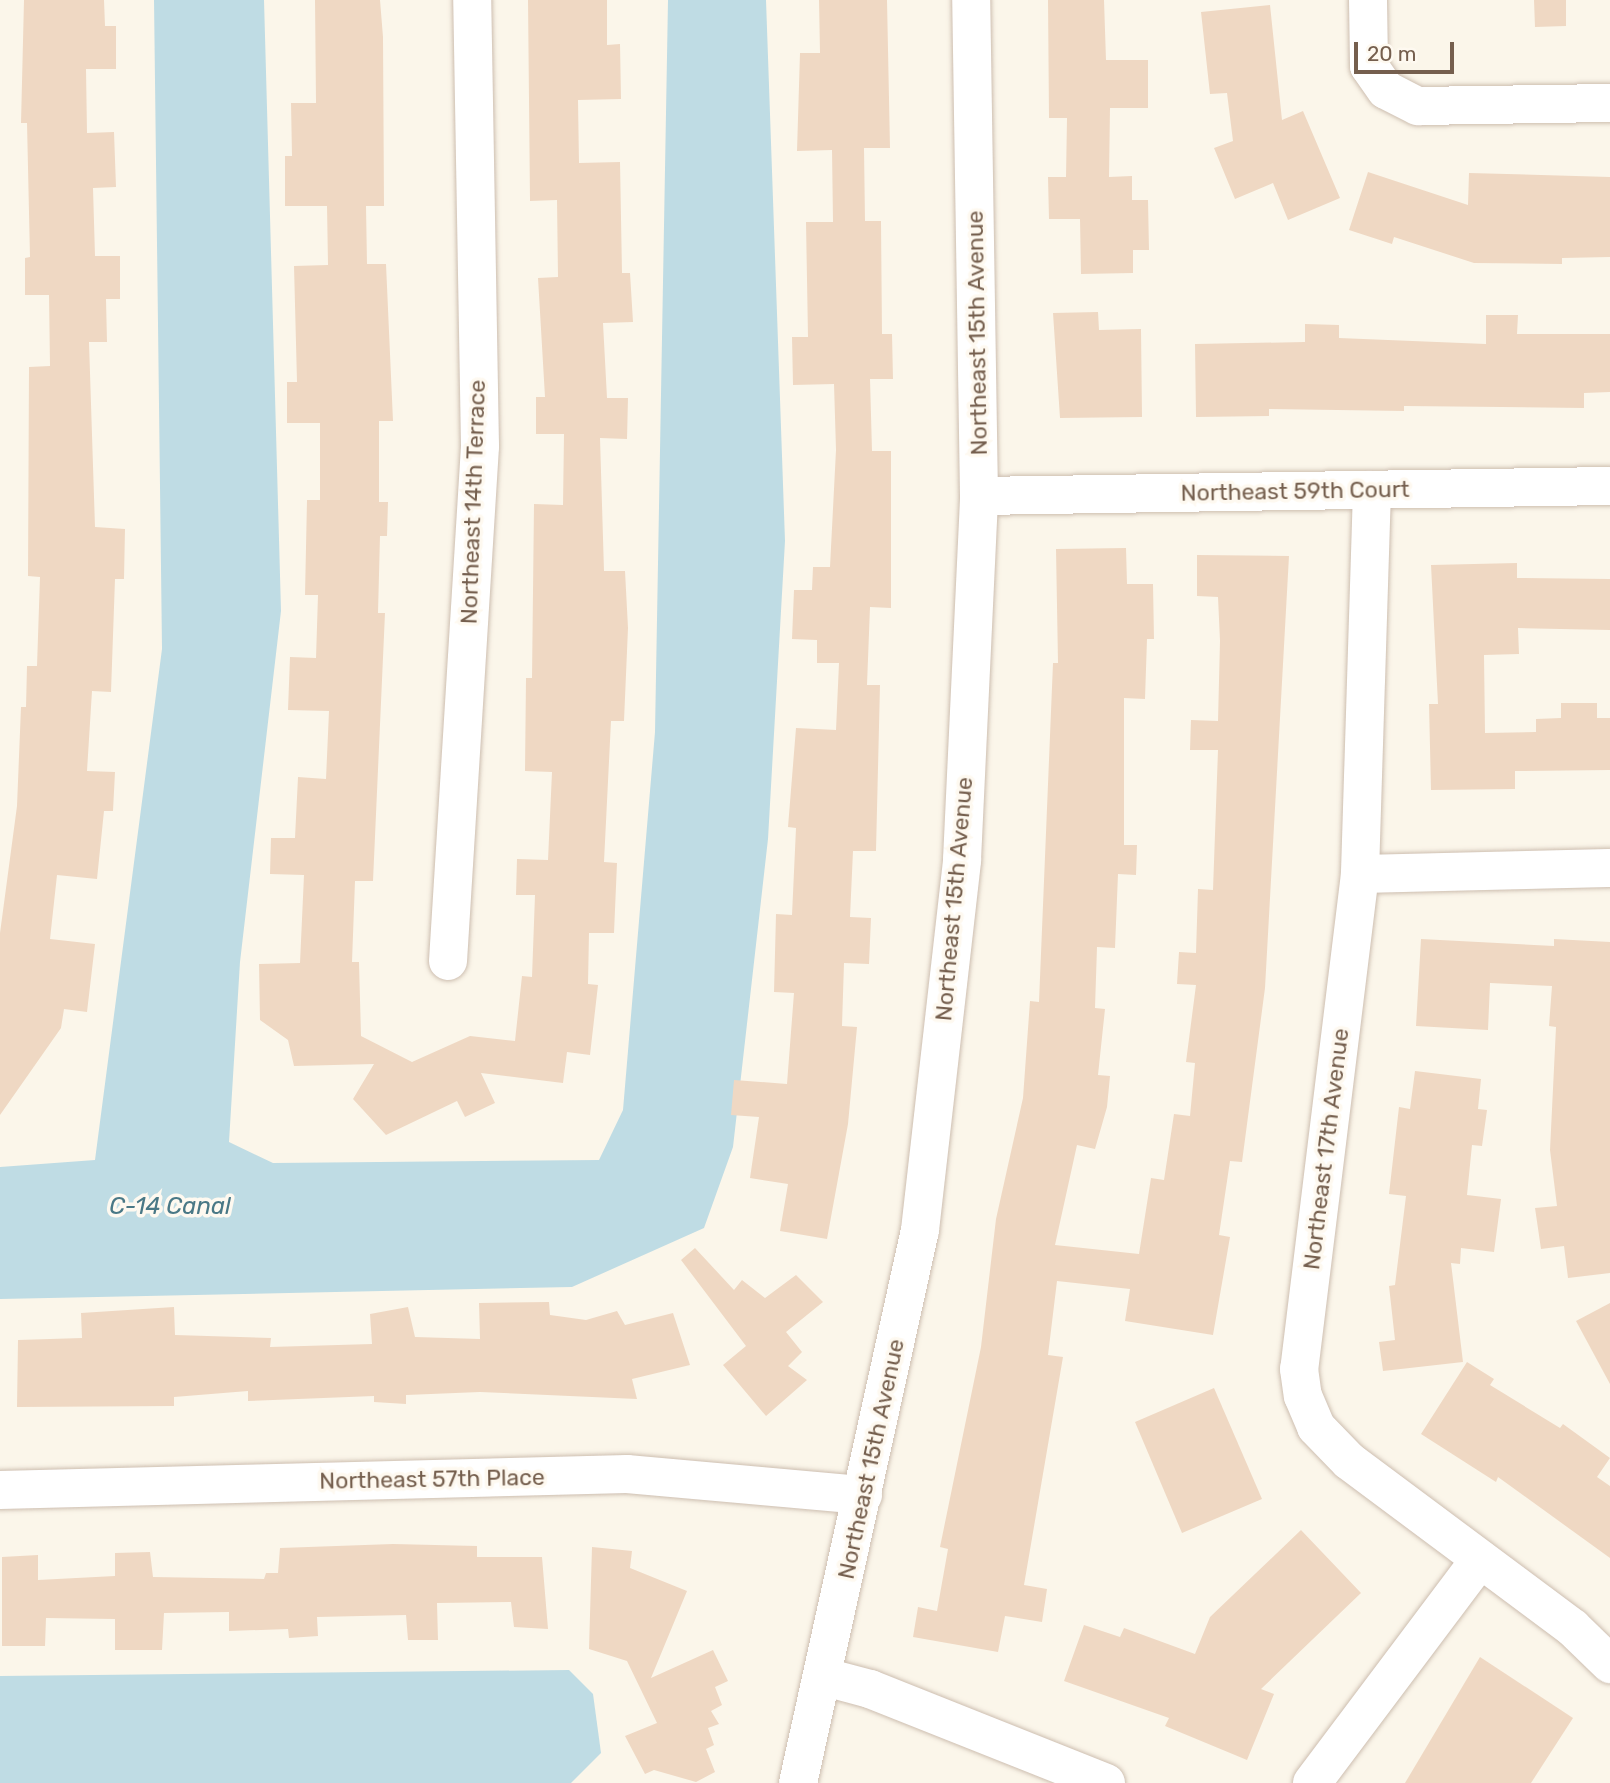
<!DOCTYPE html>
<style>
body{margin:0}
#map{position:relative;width:1610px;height:1783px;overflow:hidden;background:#fbf6ea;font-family:Rubik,sans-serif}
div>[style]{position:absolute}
.water>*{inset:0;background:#bfdce4}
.building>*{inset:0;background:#efd8c3}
.roads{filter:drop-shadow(0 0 2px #cdbeb0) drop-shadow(0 0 2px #cdbeb0)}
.minor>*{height:38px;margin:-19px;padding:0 19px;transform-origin:19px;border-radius:19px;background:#fff}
span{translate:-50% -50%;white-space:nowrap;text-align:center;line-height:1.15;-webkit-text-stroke:7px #fef9f0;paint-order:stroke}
.street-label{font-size:23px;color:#755f4e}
.water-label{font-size:24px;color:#497886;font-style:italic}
.scale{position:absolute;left:1354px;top:42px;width:100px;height:32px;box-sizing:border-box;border:4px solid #755f4e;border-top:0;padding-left:9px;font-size:21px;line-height:24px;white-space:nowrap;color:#755f4e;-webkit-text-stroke:5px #fef9f0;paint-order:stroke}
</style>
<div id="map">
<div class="water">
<div style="clip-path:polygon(154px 0,264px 0,281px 611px,240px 962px,229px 1142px,273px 1163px,599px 1160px,623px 1110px,655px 732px,668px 0,766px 0,785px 541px,768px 839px,733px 1147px,704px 1228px,572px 1287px,0 1299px,0 1167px,95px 1160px,162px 649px)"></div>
<div style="clip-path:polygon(569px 1670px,593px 1694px,601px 1753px,571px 1783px,0 1783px,0 1676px)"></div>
</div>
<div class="building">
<div style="clip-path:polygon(24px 0,104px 0,105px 26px,116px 26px,116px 69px,86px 69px,87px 133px,114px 132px,116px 187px,93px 188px,95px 256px,120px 256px,120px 299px,106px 299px,107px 342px,89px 342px,95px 527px,125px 529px,124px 579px,115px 579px,111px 692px,92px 691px,87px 771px,115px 772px,113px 811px,104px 811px,97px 879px,57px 875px,50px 939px,95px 944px,87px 1012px,64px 1009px,61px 1028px,0 1115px,0 933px,17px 806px,21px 707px,26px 707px,27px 666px,37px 666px,40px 577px,28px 576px,29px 367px,50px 366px,49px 295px,25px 295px,25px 258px,30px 257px,27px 123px,21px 123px)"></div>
<div style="clip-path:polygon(315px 0,380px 0,383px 37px,384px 206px,366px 206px,367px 264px,386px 264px,393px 421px,379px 421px,379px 502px,388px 502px,387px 536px,380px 536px,378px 613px,385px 613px,373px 881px,355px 881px,352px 962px,359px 962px,361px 1036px,412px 1062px,470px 1036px,515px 1041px,522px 976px,532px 977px,535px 895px,516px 895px,517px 859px,548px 860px,552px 772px,525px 771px,526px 678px,532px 678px,534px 504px,563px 505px,564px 434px,536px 434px,536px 397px,545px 397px,538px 278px,558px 277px,557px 200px,530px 201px,528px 0,607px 0,607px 45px,620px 44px,621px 99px,578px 100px,579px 163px,620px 162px,622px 273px,630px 273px,633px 322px,603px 323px,607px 398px,628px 398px,627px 439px,600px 438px,604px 571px,625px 571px,628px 628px,624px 721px,611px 721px,604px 862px,617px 863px,614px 933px,589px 933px,588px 984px,598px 985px,590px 1055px,567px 1052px,563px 1083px,481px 1073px,495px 1103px,465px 1117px,457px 1101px,386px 1135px,353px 1099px,374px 1064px,294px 1066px,288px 1040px,260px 1020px,259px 964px,300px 963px,304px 875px,270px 874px,271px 838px,295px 838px,298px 777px,326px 779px,329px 711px,288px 710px,290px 657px,316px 658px,318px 595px,305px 595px,307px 500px,320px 500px,320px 423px,287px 423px,287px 382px,297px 382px,294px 266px,328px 265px,327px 206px,285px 206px,285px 156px,292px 156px,291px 103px,316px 103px)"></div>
<div style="clip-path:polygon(819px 0,887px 0,890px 148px,864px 148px,865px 221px,881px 221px,882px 334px,892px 334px,893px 379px,870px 379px,872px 451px,891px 451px,891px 608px,870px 607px,867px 685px,880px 685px,876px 851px,853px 851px,850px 917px,871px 918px,869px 964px,844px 963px,842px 1026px,857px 1027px,848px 1124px,827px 1239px,780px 1231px,788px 1184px,750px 1178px,759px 1117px,731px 1115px,734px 1080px,787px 1084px,794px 993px,774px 992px,776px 914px,792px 915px,796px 828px,788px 827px,796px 728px,836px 730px,839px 663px,817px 663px,817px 640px,792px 639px,794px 590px,812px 590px,813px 567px,830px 567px,836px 450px,834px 384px,793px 385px,792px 337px,808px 337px,806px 222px,833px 222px,832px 150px,797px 151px,800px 53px,820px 53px)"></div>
<div style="clip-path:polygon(1048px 0,1104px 0,1106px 60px,1148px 60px,1148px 108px,1110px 108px,1109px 177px,1132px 176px,1132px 200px,1148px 200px,1149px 250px,1133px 250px,1133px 273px,1081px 274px,1080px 219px,1049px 219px,1048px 177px,1066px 177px,1067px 118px,1049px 118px)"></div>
<div style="clip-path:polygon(1534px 0,1566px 0,1566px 26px,1535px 27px)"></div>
<div style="clip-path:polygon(1270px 5px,1282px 120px,1303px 111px,1340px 198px,1288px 220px,1273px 183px,1235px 199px,1214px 148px,1233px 141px,1227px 93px,1210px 94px,1201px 12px)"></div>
<div style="clip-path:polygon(1368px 172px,1468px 205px,1469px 173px,1610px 177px,1610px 257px,1562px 258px,1562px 264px,1474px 263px,1394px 237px,1392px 244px,1349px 230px)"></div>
<div style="clip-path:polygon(1098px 312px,1099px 330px,1141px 329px,1142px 417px,1060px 418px,1053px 313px)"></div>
<div style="clip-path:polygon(1486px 315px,1518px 315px,1517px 334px,1610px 334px,1610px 392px,1584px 393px,1584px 408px,1404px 406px,1404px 411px,1269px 409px,1269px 416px,1196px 417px,1195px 344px,1305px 342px,1305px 324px,1339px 325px,1339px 338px,1486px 344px)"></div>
<div style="clip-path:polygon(1126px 548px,1127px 584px,1153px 584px,1154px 639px,1147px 639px,1145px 699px,1124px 698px,1124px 845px,1137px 845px,1136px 875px,1118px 874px,1115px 948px,1097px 947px,1095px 1008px,1105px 1009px,1098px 1075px,1110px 1076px,1107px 1107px,1095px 1149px,1077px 1145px,1055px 1245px,1139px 1254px,1151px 1178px,1164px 1180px,1174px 1114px,1190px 1116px,1195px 1063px,1186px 1062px,1196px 985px,1177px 984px,1179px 952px,1196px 953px,1198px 889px,1213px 890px,1218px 750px,1190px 750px,1191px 720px,1218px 721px,1220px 641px,1218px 597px,1197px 596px,1197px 555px,1289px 556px,1265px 988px,1242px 1162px,1230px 1161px,1219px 1235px,1230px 1237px,1213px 1335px,1125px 1321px,1130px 1289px,1057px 1281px,1048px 1355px,1063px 1357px,1024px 1585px,1047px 1589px,1042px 1622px,1005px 1616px,998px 1652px,913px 1637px,918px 1607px,937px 1611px,948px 1549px,940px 1547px,981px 1347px,996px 1219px,1023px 1098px,1030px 1001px,1039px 1002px,1053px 663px,1058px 663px,1056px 549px)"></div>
<div style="clip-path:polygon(1517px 563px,1517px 578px,1610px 579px,1610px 630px,1518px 628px,1519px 654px,1484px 655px,1485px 733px,1536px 732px,1536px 719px,1561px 718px,1561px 703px,1597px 703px,1597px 718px,1610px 718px,1610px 770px,1515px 771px,1515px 789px,1431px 790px,1429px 704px,1438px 704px,1431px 565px)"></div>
<div style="clip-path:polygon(1421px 939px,1554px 946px,1554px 939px,1610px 942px,1610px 1273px,1568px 1278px,1564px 1246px,1541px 1249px,1535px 1208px,1557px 1206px,1550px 1150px,1556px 1027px,1549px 1026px,1552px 986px,1490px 983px,1488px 1030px,1416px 1026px)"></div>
<div style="clip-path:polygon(1415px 1071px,1481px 1079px,1478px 1109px,1487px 1110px,1482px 1146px,1472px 1145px,1467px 1195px,1501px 1199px,1494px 1252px,1461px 1248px,1460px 1264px,1451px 1263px,1463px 1362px,1383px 1371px,1379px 1342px,1395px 1340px,1389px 1286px,1395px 1285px,1406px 1196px,1389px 1194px,1399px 1107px,1410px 1109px)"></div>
<div style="clip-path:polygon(695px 1248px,734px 1290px,742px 1280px,765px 1298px,796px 1275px,823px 1302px,786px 1332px,802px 1352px,788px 1366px,807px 1380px,766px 1416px,723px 1365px,746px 1346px,681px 1260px)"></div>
<div style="clip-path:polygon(549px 1302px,550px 1315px,586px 1320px,617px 1311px,625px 1325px,673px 1313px,690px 1365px,632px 1379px,637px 1399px,480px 1392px,406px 1395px,406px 1404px,374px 1402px,374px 1396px,248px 1401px,248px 1391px,174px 1397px,174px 1406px,17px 1407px,18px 1340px,82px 1338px,81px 1313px,174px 1307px,175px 1335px,271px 1338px,270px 1347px,372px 1344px,370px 1314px,408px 1307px,415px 1337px,480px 1339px,479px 1303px)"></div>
<div style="clip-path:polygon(1610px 1303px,1610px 1384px,1576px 1321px)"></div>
<div style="clip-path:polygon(1467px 1362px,1494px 1379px,1490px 1385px,1560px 1428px,1563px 1424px,1610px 1458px,1597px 1477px,1610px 1486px,1610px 1558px,1498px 1477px,1496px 1482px,1421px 1434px)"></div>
<div style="clip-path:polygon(1214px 1388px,1262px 1499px,1182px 1533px,1135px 1422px)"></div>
<div style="clip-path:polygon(1301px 1530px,1361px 1593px,1261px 1689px,1274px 1694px,1247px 1760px,1165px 1726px,1169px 1718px,1064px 1681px,1084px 1625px,1120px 1637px,1124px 1628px,1195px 1654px,1210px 1617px)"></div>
<div style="clip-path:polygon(393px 1544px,477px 1546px,477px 1557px,542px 1557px,548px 1629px,514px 1627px,511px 1602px,437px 1603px,438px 1640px,408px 1640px,406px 1615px,317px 1617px,318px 1636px,289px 1638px,288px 1629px,229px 1631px,229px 1612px,164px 1613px,162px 1650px,115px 1650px,115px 1619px,46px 1618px,45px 1646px,2px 1646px,2px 1557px,38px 1555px,38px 1580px,115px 1576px,115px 1553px,150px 1552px,153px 1577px,264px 1579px,266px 1573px,278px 1573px,280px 1548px)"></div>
<div style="clip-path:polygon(592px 1547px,632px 1551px,630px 1568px,687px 1591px,651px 1678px,713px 1650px,728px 1681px,715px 1687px,722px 1705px,711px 1711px,719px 1724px,708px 1728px,714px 1745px,706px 1749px,715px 1772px,696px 1782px,654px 1770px,645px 1774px,625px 1736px,657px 1723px,627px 1661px,589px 1649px)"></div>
<div style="clip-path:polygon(1480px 1657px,1573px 1718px,1531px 1783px,1405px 1783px)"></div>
</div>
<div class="roads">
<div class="minor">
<div style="left:1368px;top:0;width:66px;rotate:89.1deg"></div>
<div style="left:1369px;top:66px;width:29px;rotate:55deg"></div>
<div style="left:1386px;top:90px;width:36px;rotate:27deg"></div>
<div style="left:1418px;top:106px;width:192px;rotate:-0.9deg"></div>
<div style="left:1372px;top:490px;width:384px;rotate:91.8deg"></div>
<div style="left:1360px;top:874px;width:499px;rotate:97deg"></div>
<div style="left:1299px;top:1369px;width:27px;rotate:82deg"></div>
<div style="left:1303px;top:1396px;width:34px;rotate:67deg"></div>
<div style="left:1316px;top:1427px;width:47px;rotate:45.9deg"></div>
<div style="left:1349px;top:1461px;width:279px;rotate:36.7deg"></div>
<div style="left:1573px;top:1628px;width:52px;rotate:44.2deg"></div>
<div style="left:979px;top:496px;width:631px;rotate:-0.91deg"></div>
<div style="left:1360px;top:874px;width:250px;rotate:-1.4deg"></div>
<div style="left:448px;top:961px;width:516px;rotate:-86.44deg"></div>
<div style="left:480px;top:446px;width:446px;rotate:-91deg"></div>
<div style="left:0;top:1490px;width:627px;rotate:-1.46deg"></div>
<div style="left:627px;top:1474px;width:237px;rotate:5.1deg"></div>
<div style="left:825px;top:1677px;width:47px;rotate:14.9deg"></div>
<div style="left:870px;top:1689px;width:254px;rotate:21.7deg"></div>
<div style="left:798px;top:1783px;width:566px;rotate:-77.56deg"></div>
<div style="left:920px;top:1230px;width:372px;rotate:-83.5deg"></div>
<div style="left:962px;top:860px;width:364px;rotate:-87.3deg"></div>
<div style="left:979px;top:496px;width:496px;rotate:-90.9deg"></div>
<div style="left:1312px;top:1783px;width:280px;rotate:-53.1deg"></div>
</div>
</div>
<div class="street-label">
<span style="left:977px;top:333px;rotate:-91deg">Northeast 15th Avenue</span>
<span style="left:1295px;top:491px;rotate:-1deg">Northeast 59th Court</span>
<span style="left:473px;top:502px;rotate:-88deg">Northeast 14th Terrace</span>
<span style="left:954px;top:899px;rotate:-85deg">Northeast 15th Avenue</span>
<span style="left:1326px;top:1149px;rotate:-83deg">Northeast 17th Avenue</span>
<span style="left:871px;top:1459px;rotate:-78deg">Northeast 15th Avenue</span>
<span style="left:432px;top:1479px;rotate:-1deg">Northeast 57th Place</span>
</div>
<div class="water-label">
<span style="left:170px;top:1207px">C-14 Canal</span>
</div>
<div class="scale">20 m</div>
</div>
